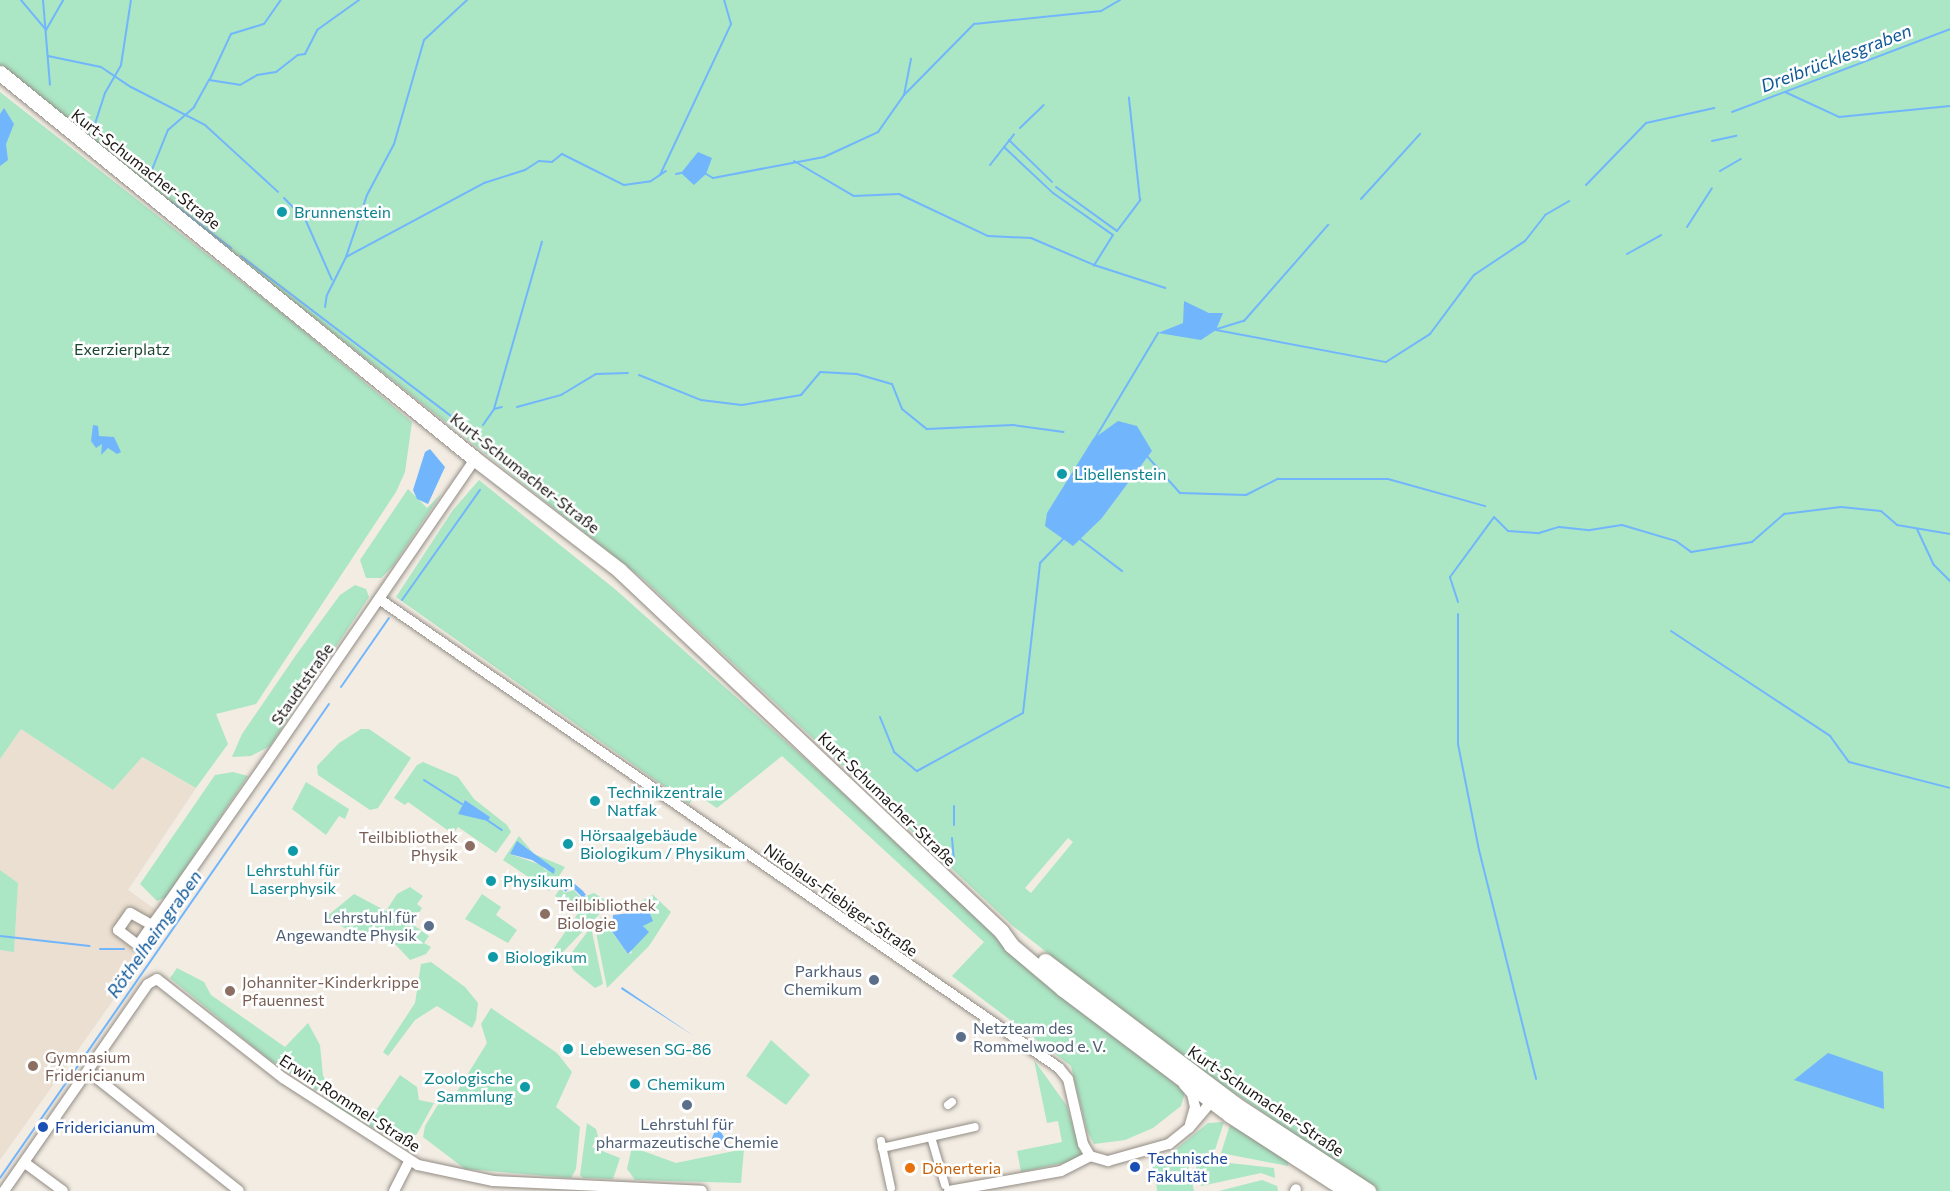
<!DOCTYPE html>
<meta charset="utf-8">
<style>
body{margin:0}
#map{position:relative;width:1950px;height:1191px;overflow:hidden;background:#f2ece3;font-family:Commissioner,sans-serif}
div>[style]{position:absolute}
.built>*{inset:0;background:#eadfd0}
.green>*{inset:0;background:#abe6c5}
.water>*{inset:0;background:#71b6fc}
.stream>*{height:2px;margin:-1px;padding:0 1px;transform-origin:1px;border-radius:1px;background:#71b6fc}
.roads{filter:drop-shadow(0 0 2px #928c84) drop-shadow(0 0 2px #928c84)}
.pedestrian>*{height:8px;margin:-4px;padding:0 4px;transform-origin:4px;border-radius:4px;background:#fff}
.minor>*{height:10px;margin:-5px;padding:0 5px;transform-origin:5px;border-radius:5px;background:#fff}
.secondary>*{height:15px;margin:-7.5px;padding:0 7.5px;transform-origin:7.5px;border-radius:7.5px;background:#fff}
.dots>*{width:16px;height:16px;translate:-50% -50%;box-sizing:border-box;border:3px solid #fff;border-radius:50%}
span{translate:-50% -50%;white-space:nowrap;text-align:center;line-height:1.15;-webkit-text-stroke:5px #fff;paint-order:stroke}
.street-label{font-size:16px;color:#1a1815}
.culture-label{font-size:16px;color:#0d838f}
.left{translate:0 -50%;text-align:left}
.right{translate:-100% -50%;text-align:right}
.park-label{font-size:16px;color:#1a4631}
.education-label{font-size:16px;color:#785e54}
.service-label{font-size:16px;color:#4e5e75}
.transit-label{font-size:16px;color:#164399}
.food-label{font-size:16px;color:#c56008}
.water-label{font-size:18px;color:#0f5999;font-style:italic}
</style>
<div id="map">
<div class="built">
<div style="clip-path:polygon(21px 729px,113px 790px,141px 757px,196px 788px,128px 890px,170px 920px,0 1160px,0 950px,14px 951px,18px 883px,0 870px,0 759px)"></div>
</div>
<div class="green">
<div style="clip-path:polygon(evenodd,0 0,1950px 0,1950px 1191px,1377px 1191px,1172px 1050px,1013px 926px,642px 578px,0 69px,0 0,1193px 307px,1209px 313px,1222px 313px,1159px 333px,1184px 323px,1193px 307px,0 0,1152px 451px,1102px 518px,1046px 526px,1152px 451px,0 0,1068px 838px,1073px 842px,1031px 893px,1025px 888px,1068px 838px)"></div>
<div style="clip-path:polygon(0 92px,288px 318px,412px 422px,405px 472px,396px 492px,256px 704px,216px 714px,228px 744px,196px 788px,142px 757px,113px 790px,21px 729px,0 759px)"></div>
<div style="clip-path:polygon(479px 480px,616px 590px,830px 781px,998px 939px,1185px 1092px,1181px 1106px,1153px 1128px,1125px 1140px,1094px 1144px,1087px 1131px,1071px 1066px,952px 976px,984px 942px,782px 756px,717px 808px,696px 794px,689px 804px,396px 597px,453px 510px)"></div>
<div style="clip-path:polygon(408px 489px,427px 508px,442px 493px,393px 566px,381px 578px,366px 578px,360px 560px)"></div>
<div style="clip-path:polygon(355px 585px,366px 589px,369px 597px,270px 746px,251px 756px,232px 757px,242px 734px,296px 655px,340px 595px)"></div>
<div style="clip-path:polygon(361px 729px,369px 729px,411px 758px,378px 808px,370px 810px,318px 775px,317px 766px,339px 743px)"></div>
<div style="clip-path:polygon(evenodd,423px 762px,458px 777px,474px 799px,507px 825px,511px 832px,496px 853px,458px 827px,453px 834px,408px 802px,405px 805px,394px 798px,417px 765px,423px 762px,465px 800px,490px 817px,459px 814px,465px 800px)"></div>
<div style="clip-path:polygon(233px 772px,248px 776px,166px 897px,157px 901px,140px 884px,215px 775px)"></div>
<div style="clip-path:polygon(306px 782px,349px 809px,345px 819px,339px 816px,326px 835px,292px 809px)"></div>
<div style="clip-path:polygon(evenodd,519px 836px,534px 854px,565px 867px,549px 891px,503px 860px,519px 836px,526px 847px,541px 862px,549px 874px,541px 865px,510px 854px,526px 847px)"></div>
<div style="clip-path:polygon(0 870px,18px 883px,14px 952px,0 950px)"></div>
<div style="clip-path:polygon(410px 887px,423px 896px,417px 904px,422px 908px,412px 924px,429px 936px,424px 943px,431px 947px,426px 954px,410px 960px,396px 945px,380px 937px,355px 934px,326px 917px,354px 894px,386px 911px,397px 894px)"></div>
<div style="clip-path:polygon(561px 887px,564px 893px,574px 890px,581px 898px,594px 893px,610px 903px,560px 955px,550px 954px,579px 912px,555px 896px)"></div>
<div style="clip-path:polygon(482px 894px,501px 907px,496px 915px,517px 930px,508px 943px,465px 919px)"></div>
<div style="clip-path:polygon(653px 895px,671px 912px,649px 946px,607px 988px,594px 922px,601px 917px,628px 954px,632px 953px,631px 949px,644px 929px,644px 908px,621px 911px)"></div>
<div style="clip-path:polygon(591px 927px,603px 984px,595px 988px,574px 971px,567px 959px)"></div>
<div style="clip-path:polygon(431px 962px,465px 987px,478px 1003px,476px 1020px,472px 1028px,437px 1006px,415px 1020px,388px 1056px,383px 1052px,415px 1003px,421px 964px)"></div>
<div style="clip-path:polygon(177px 968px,204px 982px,211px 995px,285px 1047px,308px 1023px,320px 1045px,323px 1076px,328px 1082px,322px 1094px,267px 1058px,170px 978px)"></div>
<div style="clip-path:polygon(491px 1008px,557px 1053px,572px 1072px,556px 1107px,580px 1127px,576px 1169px,571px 1178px,465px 1169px,423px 1137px,425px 1126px,439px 1103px,453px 1098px,487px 1043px,481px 1024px)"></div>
<div style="clip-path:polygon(771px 1040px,810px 1075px,786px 1105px,746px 1076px)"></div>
<div style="clip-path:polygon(1034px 1060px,1067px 1106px,1082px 1159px,1021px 1172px,1017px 1151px,1062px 1142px,1058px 1121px,1047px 1123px)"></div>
<div style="clip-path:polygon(400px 1075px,417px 1087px,419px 1100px,434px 1103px,417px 1134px,398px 1142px,328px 1102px,334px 1090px,371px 1118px)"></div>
<div style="clip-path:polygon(1224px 1122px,1214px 1153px,1177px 1154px,1176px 1149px,1208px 1123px)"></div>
<div style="clip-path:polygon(587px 1123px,596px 1129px,598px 1136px,592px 1147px,620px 1158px,613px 1179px,583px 1178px,580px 1175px)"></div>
<div style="clip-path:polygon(1230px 1125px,1289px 1158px,1288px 1166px,1221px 1153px)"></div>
<div style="clip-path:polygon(632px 1147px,676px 1163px,744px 1149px,741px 1183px,635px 1180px,627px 1169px)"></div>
<div style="clip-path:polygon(1194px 1159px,1274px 1168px,1275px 1178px,1261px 1173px,1201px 1186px)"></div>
<div style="clip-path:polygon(1187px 1160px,1194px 1191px,1157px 1191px,1155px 1170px,1150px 1166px)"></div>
<div style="clip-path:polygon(1262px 1180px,1277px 1186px,1278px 1191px,1219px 1191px)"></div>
</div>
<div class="water">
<div style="clip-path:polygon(4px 108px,14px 124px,6px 144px,8px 160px,0 166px,0 114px)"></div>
<div style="clip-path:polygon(698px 152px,712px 158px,706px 174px,694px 185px,681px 173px)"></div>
<div style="clip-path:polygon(1184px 301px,1209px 313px,1223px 313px,1216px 330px,1201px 340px,1158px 333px,1183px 323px)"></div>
<div style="clip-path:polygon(1118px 421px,1137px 426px,1152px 451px,1102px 518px,1073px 546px,1045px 526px,1047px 513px,1093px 439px)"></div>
<div style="clip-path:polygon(93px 425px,98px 426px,99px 436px,114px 437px,121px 452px,117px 454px,108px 448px,101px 455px,102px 444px,96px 448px,91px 441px)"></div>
<div style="clip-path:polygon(430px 449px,445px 467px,428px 504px,417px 499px,413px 490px,425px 452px)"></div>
<div style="clip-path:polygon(465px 800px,490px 817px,488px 821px,458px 814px)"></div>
<div style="clip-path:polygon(517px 841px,555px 869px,554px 874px,532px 860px,510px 854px)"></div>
<div style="clip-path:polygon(568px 878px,583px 891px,586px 895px,582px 897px,572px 887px,565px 892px,563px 887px)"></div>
<div style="clip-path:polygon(652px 903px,655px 906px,650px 914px,653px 921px,643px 926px,649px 932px,628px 954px,603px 919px,612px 925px,613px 915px,639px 912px)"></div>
<div style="clip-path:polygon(622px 987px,694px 1036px,621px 989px)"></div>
<div style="clip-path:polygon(1828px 1053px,1883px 1072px,1884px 1109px,1794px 1080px)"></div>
<div style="clip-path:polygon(719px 1129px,724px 1137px,718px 1146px,709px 1146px,714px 1133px)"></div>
</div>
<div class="stream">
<div style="left:21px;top:0;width:39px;rotate:50deg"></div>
<div style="left:46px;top:30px;width:34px;rotate:-60deg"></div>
<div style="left:43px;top:0;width:85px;rotate:85.3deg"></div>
<div style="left:48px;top:56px;width:54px;rotate:11.7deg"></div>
<div style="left:101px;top:67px;width:36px;rotate:34deg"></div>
<div style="left:131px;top:87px;width:83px;rotate:27.2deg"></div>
<div style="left:205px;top:125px;width:99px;rotate:42.5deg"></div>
<div style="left:210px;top:79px;width:50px;rotate:-65deg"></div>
<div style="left:231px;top:34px;width:34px;rotate:-17deg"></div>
<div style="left:264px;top:24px;width:29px;rotate:-55deg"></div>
<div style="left:1785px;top:92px;width:60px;rotate:24.8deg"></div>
<div style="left:1839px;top:117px;width:112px;rotate:-5.7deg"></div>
<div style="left:904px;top:95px;width:100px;rotate:-45.4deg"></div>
<div style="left:974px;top:24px;width:128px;rotate:-5.8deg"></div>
<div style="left:1101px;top:11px;width:22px;rotate:-30deg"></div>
<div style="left:1732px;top:112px;width:233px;rotate:-20.8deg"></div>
<div style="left:1020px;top:128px;width:33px;rotate:-44deg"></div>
<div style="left:92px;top:133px;width:42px;rotate:-72deg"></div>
<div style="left:105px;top:93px;width:32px;rotate:-60deg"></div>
<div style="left:121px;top:65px;width:66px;rotate:-81.3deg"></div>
<div style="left:1009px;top:140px;width:60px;rotate:44.3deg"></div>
<div style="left:1712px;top:141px;width:25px;rotate:-12deg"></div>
<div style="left:1004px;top:147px;width:67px;rotate:43.2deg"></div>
<div style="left:1053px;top:193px;width:73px;rotate:35deg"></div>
<div style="left:1113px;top:235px;width:36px;rotate:122deg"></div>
<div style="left:794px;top:161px;width:69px;rotate:30.3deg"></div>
<div style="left:854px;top:196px;width:45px;rotate:-2.5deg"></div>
<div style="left:899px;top:194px;width:98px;rotate:25.3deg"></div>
<div style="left:988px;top:236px;width:43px;rotate:2.7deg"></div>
<div style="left:1031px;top:238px;width:69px;rotate:23.2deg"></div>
<div style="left:1094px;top:265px;width:75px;rotate:17.9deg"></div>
<div style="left:990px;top:165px;width:39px;rotate:-52deg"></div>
<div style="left:1720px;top:171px;width:24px;rotate:-30deg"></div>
<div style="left:676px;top:174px;width:5px;rotate:-11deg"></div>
<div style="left:706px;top:174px;width:8px;rotate:30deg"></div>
<div style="left:713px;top:178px;width:113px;rotate:-10.7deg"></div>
<div style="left:824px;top:157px;width:60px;rotate:-24.8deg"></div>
<div style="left:878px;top:132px;width:45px;rotate:-54.9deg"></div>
<div style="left:904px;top:95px;width:37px;rotate:-79deg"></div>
<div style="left:660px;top:175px;width:167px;rotate:-64.8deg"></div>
<div style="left:731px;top:24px;width:25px;rotate:-106deg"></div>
<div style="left:149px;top:177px;width:51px;rotate:-68deg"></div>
<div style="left:168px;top:130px;width:35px;rotate:-41deg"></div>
<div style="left:194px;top:107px;width:31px;rotate:-61deg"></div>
<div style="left:209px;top:80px;width:31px;rotate:9deg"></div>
<div style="left:240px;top:85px;width:20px;rotate:-30deg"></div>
<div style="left:257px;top:75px;width:19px;rotate:-9deg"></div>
<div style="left:276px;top:72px;width:28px;rotate:-38deg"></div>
<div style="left:298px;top:55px;width:7px;rotate:-8deg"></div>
<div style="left:305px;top:54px;width:27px;rotate:-63deg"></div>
<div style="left:317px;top:30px;width:52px;rotate:-35.5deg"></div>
<div style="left:1586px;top:185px;width:86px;rotate:-45.9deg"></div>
<div style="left:1646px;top:123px;width:70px;rotate:-12.4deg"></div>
<div style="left:1056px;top:187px;width:75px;rotate:35.8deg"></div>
<div style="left:1117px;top:231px;width:39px;rotate:-53deg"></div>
<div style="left:1140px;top:200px;width:103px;rotate:-96.2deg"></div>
<div style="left:284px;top:198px;width:32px;rotate:46deg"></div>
<div style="left:306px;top:221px;width:64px;rotate:66.2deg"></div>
<div style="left:1361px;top:199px;width:88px;rotate:-47.8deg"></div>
<div style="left:171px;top:202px;width:76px;rotate:37.5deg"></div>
<div style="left:1687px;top:227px;width:46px;rotate:-57.3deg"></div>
<div style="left:1627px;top:254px;width:39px;rotate:-29deg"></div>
<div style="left:241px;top:256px;width:315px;rotate:37.3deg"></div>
<div style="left:346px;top:257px;width:65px;rotate:-71.3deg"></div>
<div style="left:367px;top:195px;width:58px;rotate:-62.1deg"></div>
<div style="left:394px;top:144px;width:108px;rotate:-73.9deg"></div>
<div style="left:424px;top:40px;width:59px;rotate:-42.9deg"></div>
<div style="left:325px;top:307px;width:12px;rotate:-81deg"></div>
<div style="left:327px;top:295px;width:42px;rotate:-63.4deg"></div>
<div style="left:346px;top:257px;width:157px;rotate:-28.2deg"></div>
<div style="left:484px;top:183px;width:43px;rotate:-17.6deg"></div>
<div style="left:525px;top:170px;width:17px;rotate:-33deg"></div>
<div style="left:539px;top:161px;width:13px;rotate:4deg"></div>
<div style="left:552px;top:162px;width:13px;rotate:-39deg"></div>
<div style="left:562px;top:154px;width:69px;rotate:26.6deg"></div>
<div style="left:624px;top:185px;width:27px;rotate:-8deg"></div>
<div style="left:651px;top:181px;width:18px;rotate:-34deg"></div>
<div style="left:1217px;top:329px;width:28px;rotate:-17deg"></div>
<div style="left:1244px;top:321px;width:128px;rotate:-48.8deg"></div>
<div style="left:1216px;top:330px;width:173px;rotate:10.7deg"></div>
<div style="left:1386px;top:362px;width:52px;rotate:-32.5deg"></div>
<div style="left:1430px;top:334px;width:74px;rotate:-53.3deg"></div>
<div style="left:1474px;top:275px;width:61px;rotate:-33.7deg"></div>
<div style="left:1525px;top:241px;width:33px;rotate:-52deg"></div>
<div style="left:1545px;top:215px;width:28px;rotate:-30deg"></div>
<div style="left:639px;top:375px;width:67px;rotate:22deg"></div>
<div style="left:701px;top:400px;width:41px;rotate:7deg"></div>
<div style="left:742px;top:405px;width:60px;rotate:-9.6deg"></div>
<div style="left:801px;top:395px;width:30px;rotate:-50deg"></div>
<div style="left:820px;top:372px;width:37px;rotate:3deg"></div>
<div style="left:857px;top:374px;width:36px;rotate:16deg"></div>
<div style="left:892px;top:384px;width:27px;rotate:68deg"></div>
<div style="left:902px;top:409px;width:32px;rotate:39deg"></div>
<div style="left:927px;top:429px;width:86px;rotate:-2.7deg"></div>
<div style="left:1013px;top:425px;width:51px;rotate:7.8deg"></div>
<div style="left:517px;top:407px;width:46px;rotate:-15.3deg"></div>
<div style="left:561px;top:395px;width:41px;rotate:-31deg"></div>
<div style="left:596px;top:374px;width:32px;rotate:-2deg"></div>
<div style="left:494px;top:409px;width:8px;rotate:-14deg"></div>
<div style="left:483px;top:425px;width:19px;rotate:-55deg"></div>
<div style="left:494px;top:409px;width:174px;rotate:-74deg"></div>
<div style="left:1094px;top:440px;width:125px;rotate:-59.1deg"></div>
<div style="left:1146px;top:455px;width:51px;rotate:48.2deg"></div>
<div style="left:1180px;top:493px;width:66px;rotate:1.7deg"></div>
<div style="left:1246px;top:495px;width:36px;rotate:-27deg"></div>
<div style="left:1278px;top:479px;width:110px"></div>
<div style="left:1388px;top:479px;width:101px;rotate:15.6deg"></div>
<div style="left:1917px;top:529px;width:40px;rotate:65deg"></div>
<div style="left:1934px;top:565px;width:23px;rotate:45deg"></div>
<div style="left:1080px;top:539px;width:53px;rotate:37.3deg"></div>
<div style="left:402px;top:600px;width:135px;rotate:-54.7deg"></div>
<div style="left:1458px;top:602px;width:26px;rotate:-108deg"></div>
<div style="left:1450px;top:577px;width:74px;rotate:-53.7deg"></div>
<div style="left:1494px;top:517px;width:20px;rotate:45deg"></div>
<div style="left:1508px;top:531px;width:31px;rotate:4deg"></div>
<div style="left:1539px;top:533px;width:21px;rotate:-17deg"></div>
<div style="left:1559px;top:527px;width:31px;rotate:6deg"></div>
<div style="left:1590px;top:530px;width:32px;rotate:-9deg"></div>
<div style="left:1622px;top:525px;width:56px;rotate:16.5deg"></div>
<div style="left:1676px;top:541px;width:19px;rotate:36deg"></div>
<div style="left:1691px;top:552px;width:62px;rotate:-9.3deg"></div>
<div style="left:1752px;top:542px;width:43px;rotate:-41.2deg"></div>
<div style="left:1784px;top:514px;width:57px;rotate:-7deg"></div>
<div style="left:1841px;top:507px;width:40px;rotate:5.7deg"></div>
<div style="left:1881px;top:511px;width:21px;rotate:41deg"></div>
<div style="left:1897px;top:525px;width:54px;rotate:9.6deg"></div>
<div style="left:1458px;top:614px;width:130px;rotate:90deg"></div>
<div style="left:1458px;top:744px;width:108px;rotate:78.8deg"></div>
<div style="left:1479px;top:850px;width:236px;rotate:76deg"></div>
<div style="left:1671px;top:631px;width:191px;rotate:33.4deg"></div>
<div style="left:1830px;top:736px;width:32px;rotate:54deg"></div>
<div style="left:1849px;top:762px;width:104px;rotate:14.4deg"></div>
<div style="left:341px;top:687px;width:84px;rotate:-55.2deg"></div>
<div style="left:880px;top:717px;width:38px;rotate:68deg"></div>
<div style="left:894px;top:752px;width:30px;rotate:40deg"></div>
<div style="left:917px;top:771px;width:121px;rotate:-28.7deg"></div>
<div style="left:1023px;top:713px;width:151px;rotate:-83.5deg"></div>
<div style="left:1040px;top:563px;width:33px;rotate:-46deg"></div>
<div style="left:424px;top:780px;width:45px;rotate:32.3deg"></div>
<div style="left:954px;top:806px;width:19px;rotate:90deg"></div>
<div style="left:487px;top:820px;width:18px;rotate:34deg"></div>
<div style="left:952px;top:838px;width:25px;rotate:85deg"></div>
<div style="left:582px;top:895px;width:21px;rotate:49deg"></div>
<div style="left:0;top:936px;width:90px;rotate:6.4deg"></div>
<div style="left:100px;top:949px;width:24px"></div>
<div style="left:0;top:1178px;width:577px;rotate:-55.24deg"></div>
</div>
<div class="roads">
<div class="pedestrian">
<div style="left:948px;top:1105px;width:5px;rotate:-37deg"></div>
<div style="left:931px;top:1137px;width:50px;rotate:73.7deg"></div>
<div style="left:881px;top:1141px;width:48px;rotate:78deg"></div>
<div style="left:882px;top:1148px;width:95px;rotate:-12.7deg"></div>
</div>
<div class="minor">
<div style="left:379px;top:599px;width:826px;rotate:34.59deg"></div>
<div style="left:1059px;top:1068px;width:14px;rotate:51deg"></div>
<div style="left:1068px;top:1079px;width:67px;rotate:77deg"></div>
<div style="left:1083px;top:1144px;width:14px;rotate:60deg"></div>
<div style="left:152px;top:925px;width:25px;rotate:-151deg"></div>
<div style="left:130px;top:913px;width:21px;rotate:125deg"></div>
<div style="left:118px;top:930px;width:25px;rotate:37deg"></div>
<div style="left:138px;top:945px;width:24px;rotate:-55deg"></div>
<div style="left:152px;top:925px;width:15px;rotate:-53deg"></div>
<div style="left:161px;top:913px;width:183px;rotate:-55deg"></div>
<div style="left:266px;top:763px;width:93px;rotate:-55.5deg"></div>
<div style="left:319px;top:686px;width:275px;rotate:-55.5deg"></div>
<div style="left:89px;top:1072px;width:191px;rotate:38.4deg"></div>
<div style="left:1184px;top:1085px;width:12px;rotate:48deg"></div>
<div style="left:1192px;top:1094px;width:13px;rotate:77deg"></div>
<div style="left:1195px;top:1107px;width:19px;rotate:106deg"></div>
<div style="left:1090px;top:1156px;width:19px;rotate:16deg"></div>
<div style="left:1108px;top:1161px;width:63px;rotate:-15.6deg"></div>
<div style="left:1169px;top:1144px;width:26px;rotate:-39deg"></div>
<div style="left:1189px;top:1128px;width:42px;rotate:-49.8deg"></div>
<div style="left:25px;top:1163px;width:47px;rotate:36.4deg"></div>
<div style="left:4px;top:1191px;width:252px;rotate:-55.2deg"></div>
<div style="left:148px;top:984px;width:10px;rotate:-29deg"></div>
<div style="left:157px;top:979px;width:160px;rotate:38.2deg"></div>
<div style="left:283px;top:1078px;width:161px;rotate:32.8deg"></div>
<div style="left:418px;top:1165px;width:77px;rotate:12deg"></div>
<div style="left:493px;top:1181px;width:209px;rotate:2.7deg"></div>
<div style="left:394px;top:1191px;width:34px;rotate:-63deg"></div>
<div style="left:949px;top:1191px;width:114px;rotate:-10.1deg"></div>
<div style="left:1061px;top:1171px;width:33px;rotate:-27deg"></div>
<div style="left:1295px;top:1191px;width:2px;rotate:-63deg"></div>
</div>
<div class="secondary">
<div style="left:0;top:73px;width:612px;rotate:39.1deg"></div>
<div style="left:475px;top:459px;width:182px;rotate:37.6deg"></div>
<div style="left:619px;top:570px;width:526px;rotate:43.38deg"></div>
<div style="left:1001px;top:931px;width:17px;rotate:54deg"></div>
<div style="left:1011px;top:945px;width:68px;rotate:40.2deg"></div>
<div style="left:1063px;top:989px;width:209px;rotate:37deg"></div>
<div style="left:1230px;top:1115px;width:140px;rotate:33deg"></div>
<div style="left:1045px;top:961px;width:239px;rotate:37deg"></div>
<div style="left:1236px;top:1105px;width:158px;rotate:33.1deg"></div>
</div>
</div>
<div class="dots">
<div style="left:282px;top:212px;background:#0f9aa8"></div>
<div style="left:1062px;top:474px;background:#0f9aa8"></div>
<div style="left:595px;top:801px;background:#0f9aa8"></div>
<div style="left:568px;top:844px;background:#0f9aa8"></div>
<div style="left:470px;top:846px;background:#8d6e63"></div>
<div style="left:293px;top:851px;background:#0f9aa8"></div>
<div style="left:491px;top:881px;background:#0f9aa8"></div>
<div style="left:545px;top:914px;background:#8d6e63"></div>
<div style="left:429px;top:926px;background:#5c6f8a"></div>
<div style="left:493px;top:957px;background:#0f9aa8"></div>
<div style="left:874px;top:980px;background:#5c6f8a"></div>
<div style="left:230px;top:991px;background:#8d6e63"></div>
<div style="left:961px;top:1037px;background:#5c6f8a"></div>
<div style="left:568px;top:1049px;background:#0f9aa8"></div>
<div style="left:33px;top:1066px;background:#8d6e63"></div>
<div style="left:635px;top:1084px;background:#0f9aa8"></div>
<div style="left:525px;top:1087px;background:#0f9aa8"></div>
<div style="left:687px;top:1105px;background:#5c6f8a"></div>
<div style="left:43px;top:1127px;background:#1a4fb4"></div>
<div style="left:1135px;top:1167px;background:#1a4fb4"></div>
<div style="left:910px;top:1168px;background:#e8710a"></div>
</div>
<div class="street-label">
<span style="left:146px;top:169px;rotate:38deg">Kurt-Schumacher-Straße</span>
<span style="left:525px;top:473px;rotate:38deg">Kurt-Schumacher-Straße</span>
<span style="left:302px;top:684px;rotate:-55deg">Staudtstraße</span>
<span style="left:887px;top:799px;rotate:44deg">Kurt-Schumacher-Straße</span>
<span style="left:841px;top:900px;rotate:35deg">Nikolaus-Fiebiger-Straße</span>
<span style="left:1266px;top:1101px;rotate:34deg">Kurt-Schumacher-Straße</span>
<span style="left:350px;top:1103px;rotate:33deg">Erwin-Rommel-Straße</span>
</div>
<div class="culture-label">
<span class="left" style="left:294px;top:212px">Brunnenstein</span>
<span class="left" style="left:1074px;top:474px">Libellenstein</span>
<span class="left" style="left:607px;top:801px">Technikzentrale<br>Natfak</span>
<span class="left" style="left:580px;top:844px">Hörsaalgebäude<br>Biologikum / Physikum</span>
<span style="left:293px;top:879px">Lehrstuhl für<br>Laserphysik</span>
<span class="left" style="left:503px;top:881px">Physikum</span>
<span class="left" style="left:505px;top:957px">Biologikum</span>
<span class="left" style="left:580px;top:1049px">Lebewesen SG-86</span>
<span class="right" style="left:513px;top:1087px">Zoologische<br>Sammlung</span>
<span class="left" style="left:647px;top:1084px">Chemikum</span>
</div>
<div class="park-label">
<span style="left:122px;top:349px">Exerzierplatz</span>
</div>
<div class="education-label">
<span class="right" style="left:458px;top:846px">Teilbibliothek<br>Physik</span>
<span class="left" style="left:557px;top:914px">Teilbibliothek<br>Biologie</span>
<span class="left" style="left:242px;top:991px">Johanniter-Kinderkrippe<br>Pfauennest</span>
<span class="left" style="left:45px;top:1066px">Gymnasium<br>Fridericianum</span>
</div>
<div class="service-label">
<span class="right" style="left:417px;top:926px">Lehrstuhl für<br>Angewandte Physik</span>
<span class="right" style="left:862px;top:980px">Parkhaus<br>Chemikum</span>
<span class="left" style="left:973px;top:1037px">Netzteam des<br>Rommelwood e. V.</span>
<span style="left:687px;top:1133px">Lehrstuhl für<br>pharmazeutische Chemie</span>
</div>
<div class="transit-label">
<span class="left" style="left:55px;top:1127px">Fridericianum</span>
<span class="left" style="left:1147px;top:1167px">Technische<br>Fakultät</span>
</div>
<div class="food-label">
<span class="left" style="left:922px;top:1168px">Dönerteria</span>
</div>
<div class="water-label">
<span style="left:1836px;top:58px;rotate:-21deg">Dreibrücklesgraben</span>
<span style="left:154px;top:934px;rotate:-55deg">Röthelheimgraben</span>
</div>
</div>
